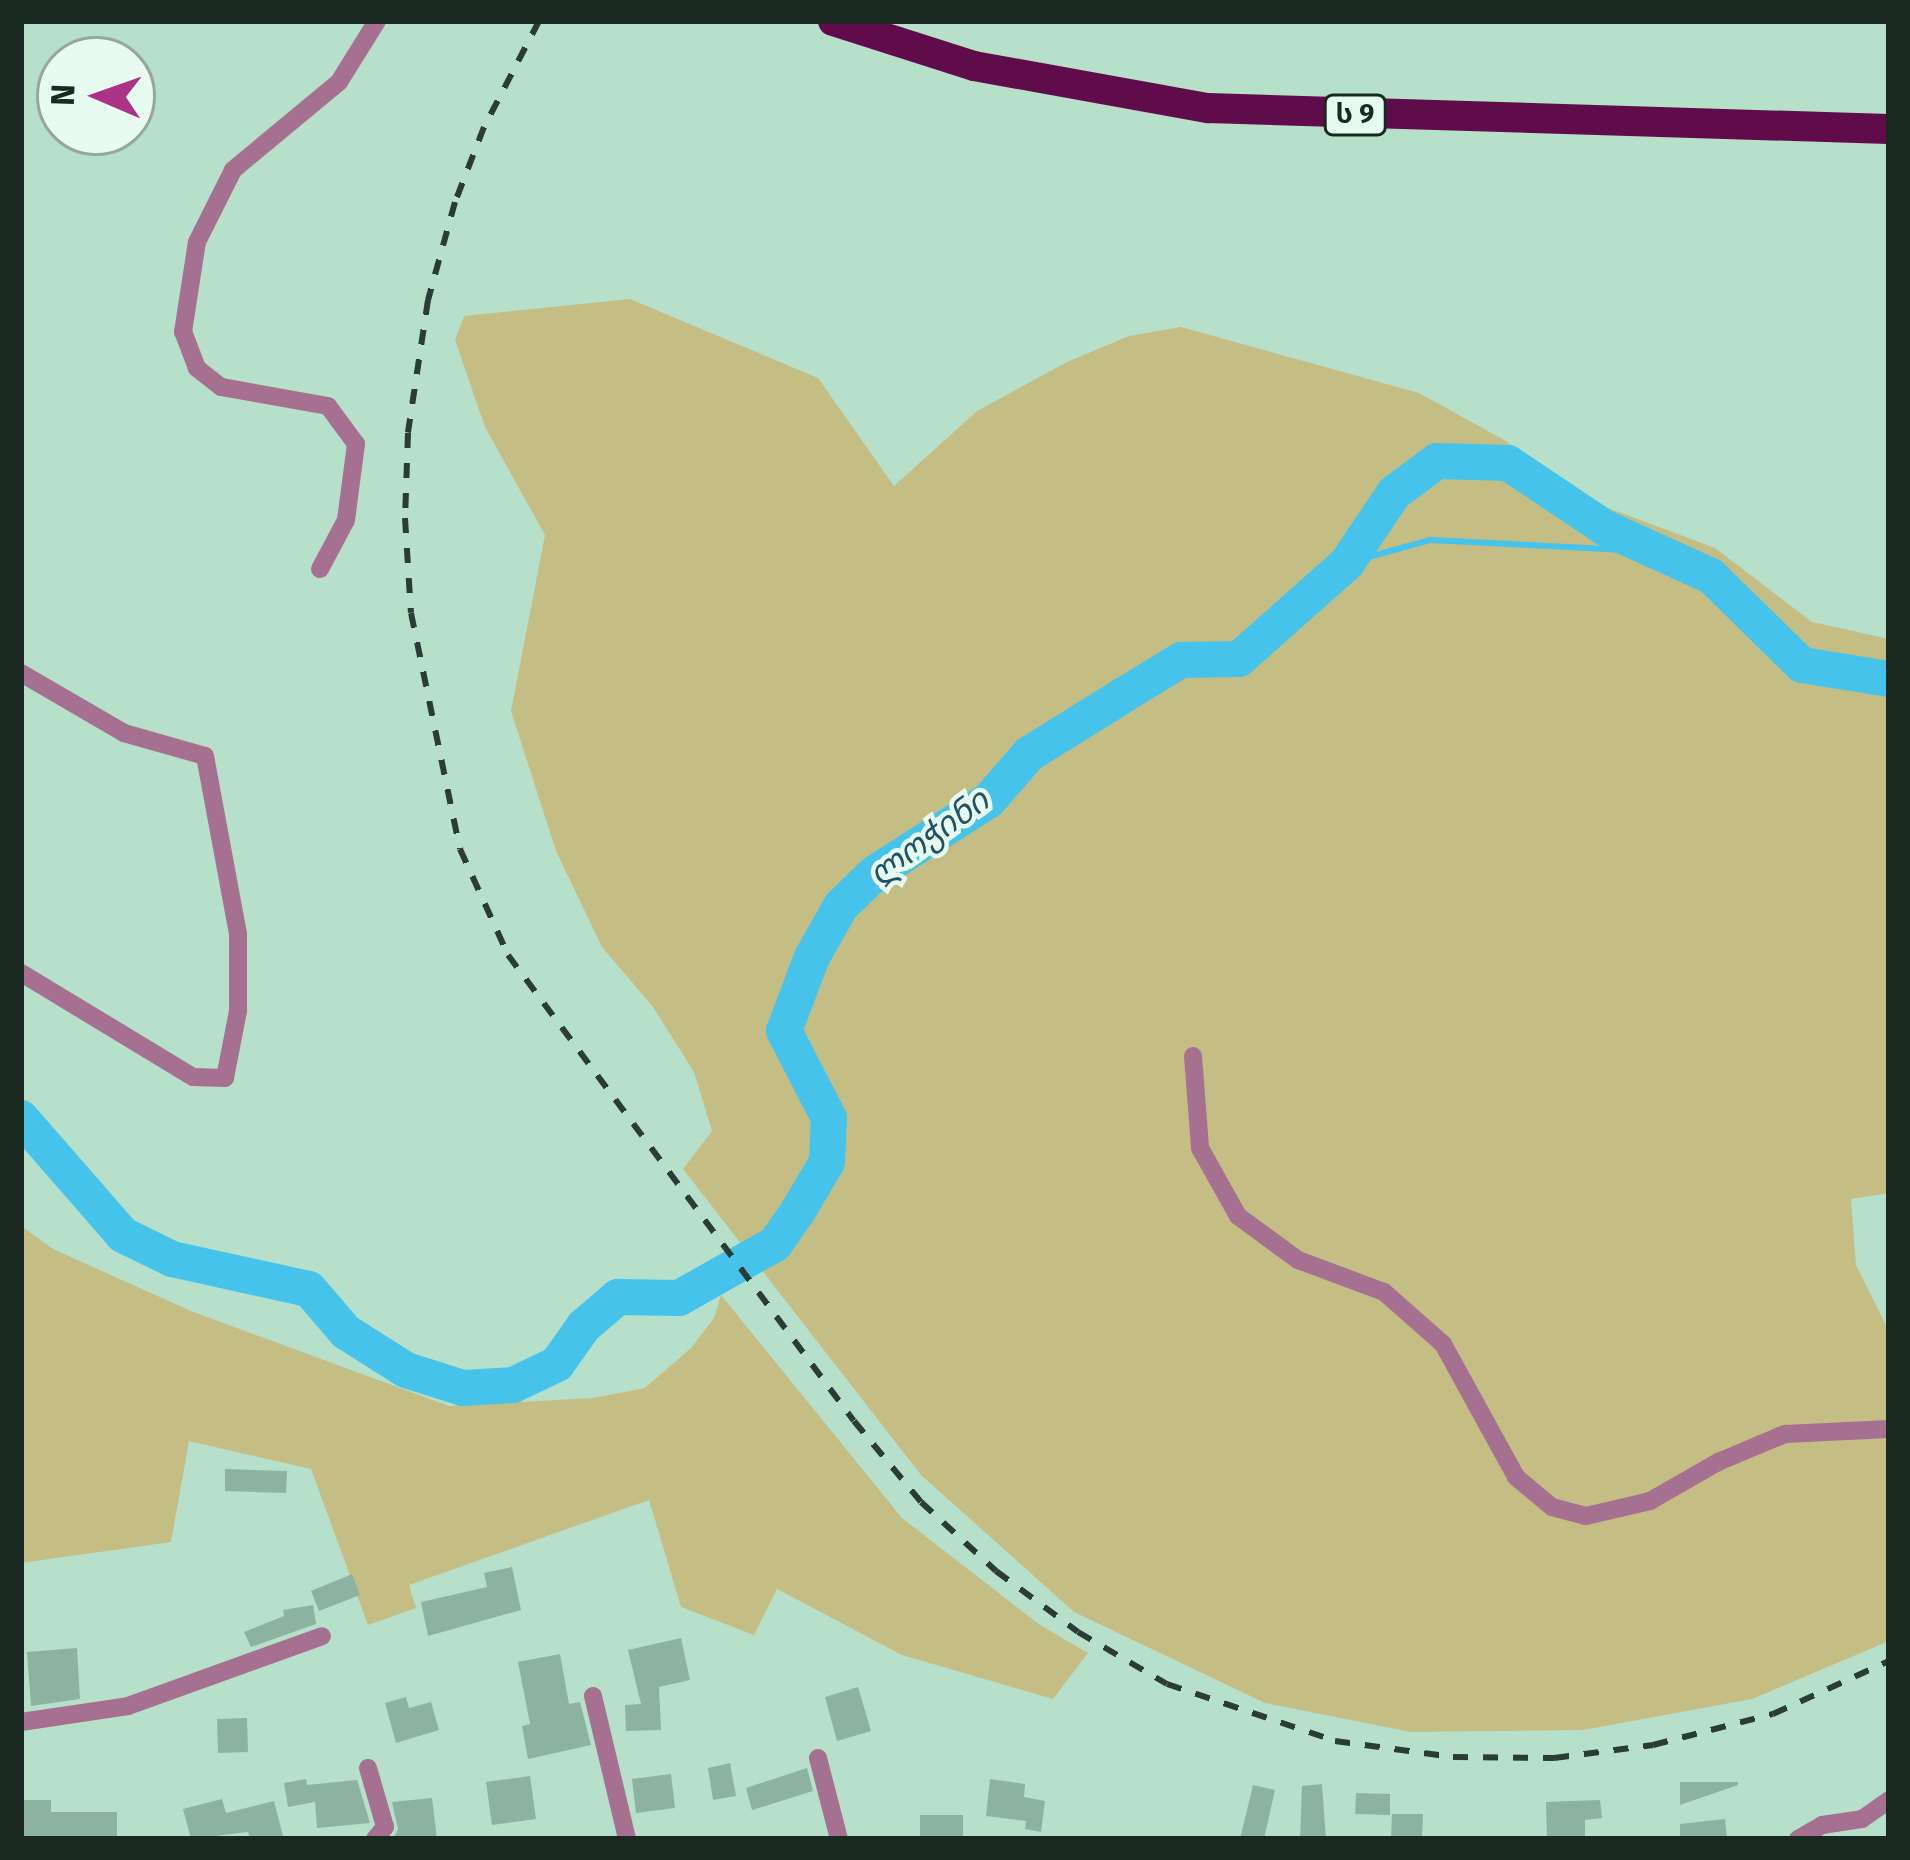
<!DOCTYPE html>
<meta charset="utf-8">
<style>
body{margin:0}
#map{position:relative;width:1910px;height:1860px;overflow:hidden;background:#b7e0cb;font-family:"Fira Sans","Noto Sans Georgian",sans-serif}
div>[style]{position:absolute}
.green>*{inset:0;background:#c4be85}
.stream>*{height:6px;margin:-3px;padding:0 3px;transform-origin:3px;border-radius:3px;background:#45c3ea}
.river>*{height:36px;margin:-18px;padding:0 18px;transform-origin:18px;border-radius:18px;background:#45c3ea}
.building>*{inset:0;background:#8cb39f}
.minor>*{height:18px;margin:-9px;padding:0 9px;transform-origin:9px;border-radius:9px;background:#a67091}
.trunk>*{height:30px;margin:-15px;padding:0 15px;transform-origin:15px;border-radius:15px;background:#610c4a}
.rail>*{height:6px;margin-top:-3px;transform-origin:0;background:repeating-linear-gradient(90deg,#2a3c34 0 15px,transparent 0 30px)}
span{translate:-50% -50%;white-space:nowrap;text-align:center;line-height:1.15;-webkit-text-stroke:9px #e7fbf0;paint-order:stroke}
.shield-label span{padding:3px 9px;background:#e7fbf0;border:3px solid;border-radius:9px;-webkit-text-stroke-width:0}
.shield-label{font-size:27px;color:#192821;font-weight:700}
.water-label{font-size:33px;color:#1f5363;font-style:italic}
.frame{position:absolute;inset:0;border:24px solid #192821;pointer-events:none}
.north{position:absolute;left:36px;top:36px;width:120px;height:120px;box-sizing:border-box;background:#e7fbf0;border:3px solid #95a79d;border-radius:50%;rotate:272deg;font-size:33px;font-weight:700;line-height:48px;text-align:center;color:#192821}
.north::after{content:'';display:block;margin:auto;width:42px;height:54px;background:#ab3286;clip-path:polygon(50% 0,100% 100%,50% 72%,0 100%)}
</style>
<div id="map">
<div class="green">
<div style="clip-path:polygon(630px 299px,818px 378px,894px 486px,977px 411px,1067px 362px,1129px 336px,1181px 327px,1419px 393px,1506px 441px,1576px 496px,1715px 548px,1812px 622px,1889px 639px,1889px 1193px,1851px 1199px,1856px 1265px,1889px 1331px,1889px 1641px,1752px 1699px,1583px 1730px,1411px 1732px,1265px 1703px,1074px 1612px,921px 1475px,683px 1169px,712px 1131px,694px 1072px,653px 1007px,602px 947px,556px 851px,511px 711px,545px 535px,485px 427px,455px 340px,464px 316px)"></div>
<div style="clip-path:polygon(21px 1226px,53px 1249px,191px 1311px,449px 1406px,593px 1398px,645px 1388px,691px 1348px,714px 1318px,721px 1295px,902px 1518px,1040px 1625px,1088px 1653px,1053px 1699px,902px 1655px,777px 1589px,754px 1635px,681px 1607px,649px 1500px,409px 1585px,416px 1608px,368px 1625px,311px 1469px,189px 1441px,171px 1542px,21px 1563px)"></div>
</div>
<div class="stream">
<div style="left:1347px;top:563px;width:86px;rotate:-15.5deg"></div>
<div style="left:1430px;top:540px;width:196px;rotate:2.9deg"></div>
<div style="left:1626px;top:550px;width:28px;rotate:-8deg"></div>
</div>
<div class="river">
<div style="left:21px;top:1118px;width:155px;rotate:48.9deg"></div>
<div style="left:123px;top:1235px;width:55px;rotate:26.1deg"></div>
<div style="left:172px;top:1259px;width:140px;rotate:12.4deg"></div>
<div style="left:309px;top:1289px;width:57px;rotate:49.3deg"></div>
<div style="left:346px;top:1332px;width:71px;rotate:32.3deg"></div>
<div style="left:406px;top:1370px;width:60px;rotate:17.5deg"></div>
<div style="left:463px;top:1388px;width:50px;rotate:-3.4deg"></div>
<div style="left:513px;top:1385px;width:49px;rotate:-25.5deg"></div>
<div style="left:557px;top:1364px;width:47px;rotate:-54.6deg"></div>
<div style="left:584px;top:1326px;width:45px;rotate:-40.5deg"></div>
<div style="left:618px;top:1297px;width:61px;rotate:0.9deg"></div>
<div style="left:679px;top:1298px;width:110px;rotate:-29.4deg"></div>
<div style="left:775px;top:1244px;width:40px;rotate:-55.1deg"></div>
<div style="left:798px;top:1211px;width:57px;rotate:-59.4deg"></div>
<div style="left:827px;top:1162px;width:44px;rotate:-87.4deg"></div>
<div style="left:829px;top:1118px;width:98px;rotate:-117.3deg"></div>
<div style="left:784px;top:1031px;width:79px;rotate:-69.3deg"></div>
<div style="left:812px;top:957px;width:59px;rotate:-60.4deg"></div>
<div style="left:841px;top:906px;width:47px;rotate:-44.1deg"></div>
<div style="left:875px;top:873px;width:135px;rotate:-32.6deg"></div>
<div style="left:989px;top:800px;width:61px;rotate:-49deg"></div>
<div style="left:1029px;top:754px;width:110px;rotate:-31.9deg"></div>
<div style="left:1122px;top:696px;width:69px;rotate:-31.4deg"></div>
<div style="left:1181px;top:660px;width:58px;rotate:-1deg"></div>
<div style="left:1239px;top:659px;width:144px;rotate:-41.6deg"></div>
<div style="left:1347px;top:563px;width:84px;rotate:-56.1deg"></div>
<div style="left:1394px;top:493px;width:54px;rotate:-36.7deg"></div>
<div style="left:1437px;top:461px;width:71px;rotate:1.6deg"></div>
<div style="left:1508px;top:463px;width:117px;rotate:33.8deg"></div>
<div style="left:1605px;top:528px;width:116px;rotate:24.4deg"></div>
<div style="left:1711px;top:576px;width:127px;rotate:44.4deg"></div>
<div style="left:1802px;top:665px;width:88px;rotate:9.1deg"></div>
</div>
<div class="building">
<div style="clip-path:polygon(225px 1469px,287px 1471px,286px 1493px,225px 1491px)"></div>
<div style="clip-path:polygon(512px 1567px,521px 1610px,428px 1636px,421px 1602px,487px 1587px,484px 1573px)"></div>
<div style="clip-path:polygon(352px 1574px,360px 1595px,319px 1611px,311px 1591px)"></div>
<div style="clip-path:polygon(313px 1605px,316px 1624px,251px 1647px,244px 1632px,284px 1616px,283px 1610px)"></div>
<div style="clip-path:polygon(681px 1638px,690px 1680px,659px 1687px,661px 1730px,626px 1731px,625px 1705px,641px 1704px,628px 1650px)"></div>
<div style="clip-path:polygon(77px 1648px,80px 1699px,31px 1706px,27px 1652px)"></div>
<div style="clip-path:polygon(560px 1654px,569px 1704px,580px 1702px,591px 1745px,528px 1759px,522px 1726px,530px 1724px,518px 1662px)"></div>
<div style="clip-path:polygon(858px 1687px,871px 1731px,837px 1741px,825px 1697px)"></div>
<div style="clip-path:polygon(406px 1697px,409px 1708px,431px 1702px,439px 1730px,396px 1743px,385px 1703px)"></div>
<div style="clip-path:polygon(247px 1718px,248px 1752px,218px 1753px,217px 1719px)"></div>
<div style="clip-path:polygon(730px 1763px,736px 1796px,713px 1800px,708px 1768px)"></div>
<div style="clip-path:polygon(807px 1768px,813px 1791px,752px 1810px,746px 1788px)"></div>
<div style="clip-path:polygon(671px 1774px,675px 1808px,636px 1813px,632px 1779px)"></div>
<div style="clip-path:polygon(530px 1776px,536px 1819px,492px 1825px,486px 1782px)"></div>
<div style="clip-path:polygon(306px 1779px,307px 1785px,357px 1780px,370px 1823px,317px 1828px,315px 1802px,288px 1807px,284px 1783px)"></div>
<div style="clip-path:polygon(990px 1779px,1025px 1784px,1024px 1797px,1045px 1801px,1041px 1832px,1025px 1829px,1026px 1821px,986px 1816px)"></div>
<div style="clip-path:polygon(1680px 1782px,1738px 1782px,1738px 1785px,1680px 1805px)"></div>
<div style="clip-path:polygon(1322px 1784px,1326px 1839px,1300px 1839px,1302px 1786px)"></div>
<div style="clip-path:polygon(1253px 1785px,1275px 1790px,1264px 1839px,1240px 1839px)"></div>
<div style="clip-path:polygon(1356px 1793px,1390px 1794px,1390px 1815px,1355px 1814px)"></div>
<div style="clip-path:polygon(432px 1798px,437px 1839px,393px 1839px,398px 1829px,392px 1802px)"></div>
<div style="clip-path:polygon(222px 1799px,226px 1813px,274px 1801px,283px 1836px,250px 1839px,248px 1832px,191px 1839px,183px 1809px)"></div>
<div style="clip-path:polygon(21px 1800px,51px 1800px,51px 1812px,117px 1812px,117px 1839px,21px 1838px)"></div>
<div style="clip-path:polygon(1600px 1800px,1602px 1818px,1585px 1820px,1585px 1839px,1547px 1839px,1546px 1802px)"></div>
<div style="clip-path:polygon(1392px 1814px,1423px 1814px,1422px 1839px,1391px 1839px)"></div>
<div style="clip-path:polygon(920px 1815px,963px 1815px,963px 1839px,920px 1839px)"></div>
<div style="clip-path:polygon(1725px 1819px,1727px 1839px,1680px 1839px,1680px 1824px)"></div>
</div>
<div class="minor">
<div style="left:320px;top:569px;width:55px;rotate:-62deg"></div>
<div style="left:346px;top:520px;width:77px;rotate:-82.5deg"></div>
<div style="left:356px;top:444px;width:47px;rotate:-126.4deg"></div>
<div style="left:328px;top:406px;width:109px;rotate:-169.9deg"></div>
<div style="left:221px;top:387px;width:31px;rotate:-142deg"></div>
<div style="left:197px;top:368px;width:39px;rotate:-111deg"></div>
<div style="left:183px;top:332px;width:91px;rotate:-81.2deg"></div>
<div style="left:197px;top:242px;width:80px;rotate:-63.4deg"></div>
<div style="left:233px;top:170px;width:138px;rotate:-39.7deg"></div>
<div style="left:339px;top:82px;width:72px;rotate:-58.1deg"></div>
<div style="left:21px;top:673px;width:119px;rotate:30.2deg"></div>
<div style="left:124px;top:733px;width:84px;rotate:15.9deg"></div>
<div style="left:205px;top:756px;width:181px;rotate:79.5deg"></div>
<div style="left:238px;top:934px;width:77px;rotate:90deg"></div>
<div style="left:238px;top:1011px;width:68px;rotate:101deg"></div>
<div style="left:225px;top:1078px;width:32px;rotate:-178deg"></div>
<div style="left:193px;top:1077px;width:201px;rotate:-148.8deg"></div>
<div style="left:1193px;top:1056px;width:92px;rotate:85.6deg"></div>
<div style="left:1200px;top:1148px;width:78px;rotate:60.8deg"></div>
<div style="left:1238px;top:1216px;width:74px;rotate:36.3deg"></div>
<div style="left:1298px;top:1260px;width:92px;rotate:20.4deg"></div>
<div style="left:1384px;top:1292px;width:79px;rotate:41.4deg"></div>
<div style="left:1443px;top:1344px;width:152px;rotate:61.2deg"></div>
<div style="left:1516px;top:1477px;width:47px;rotate:39.8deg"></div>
<div style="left:1552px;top:1507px;width:35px;rotate:15deg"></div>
<div style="left:1586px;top:1516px;width:66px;rotate:-13.2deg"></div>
<div style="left:1650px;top:1501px;width:78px;rotate:-29.8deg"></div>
<div style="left:1718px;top:1462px;width:73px;rotate:-22.7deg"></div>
<div style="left:1785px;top:1434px;width:104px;rotate:-2.8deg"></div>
<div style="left:593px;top:1696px;width:147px;rotate:76.6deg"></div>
<div style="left:21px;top:1722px;width:108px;rotate:-8.5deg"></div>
<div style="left:128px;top:1706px;width:206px;rotate:-19.8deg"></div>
<div style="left:818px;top:1758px;width:84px;rotate:75.5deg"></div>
<div style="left:368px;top:1768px;width:61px;rotate:73.9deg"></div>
<div style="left:385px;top:1827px;width:16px;rotate:130deg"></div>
<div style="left:1798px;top:1839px;width:28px;rotate:-30deg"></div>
<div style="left:1822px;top:1825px;width:40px;rotate:-8.5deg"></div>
<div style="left:1862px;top:1819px;width:33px;rotate:-35deg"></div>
</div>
<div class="trunk">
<div style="left:833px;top:21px;width:148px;rotate:17.7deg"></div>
<div style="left:974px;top:66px;width:238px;rotate:10.2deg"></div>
<div style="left:1208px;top:108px;width:681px;rotate:1.77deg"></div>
</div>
<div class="rail">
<div style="left:539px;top:21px;width:119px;rotate:117.4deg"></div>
<div style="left:484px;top:127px;width:80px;rotate:111.1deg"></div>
<div style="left:455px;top:202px;width:102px;rotate:105.4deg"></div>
<div style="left:428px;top:300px;width:134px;rotate:98.6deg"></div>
<div style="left:408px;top:433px;width:85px;rotate:92deg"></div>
<div style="left:405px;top:518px;width:95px;rotate:86.4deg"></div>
<div style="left:411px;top:613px;width:241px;rotate:78.3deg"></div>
<div style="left:460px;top:849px;width:116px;rotate:65.6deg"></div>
<div style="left:508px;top:955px;width:580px;rotate:53.41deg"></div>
<div style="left:854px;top:1421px;width:105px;rotate:50.4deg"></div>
<div style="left:921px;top:1502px;width:102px;rotate:42.6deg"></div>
<div style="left:996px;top:1571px;width:102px;rotate:36.6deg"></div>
<div style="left:1078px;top:1632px;width:103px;rotate:30.3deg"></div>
<div style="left:1167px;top:1684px;width:177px;rotate:18.7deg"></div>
<div style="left:1335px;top:1741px;width:119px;rotate:7.7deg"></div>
<div style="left:1453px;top:1757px;width:101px;rotate:0.6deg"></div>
<div style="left:1554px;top:1758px;width:100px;rotate:-7.5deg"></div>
<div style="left:1653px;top:1745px;width:124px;rotate:-14.5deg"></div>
<div style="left:1773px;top:1714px;width:128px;rotate:-24.6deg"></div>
</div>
<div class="shield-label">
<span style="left:1355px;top:115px">ს 9</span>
</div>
<div class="water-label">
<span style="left:929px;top:838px;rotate:-36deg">ლოჭინი</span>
</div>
<div class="frame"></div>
<div class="north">N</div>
</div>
